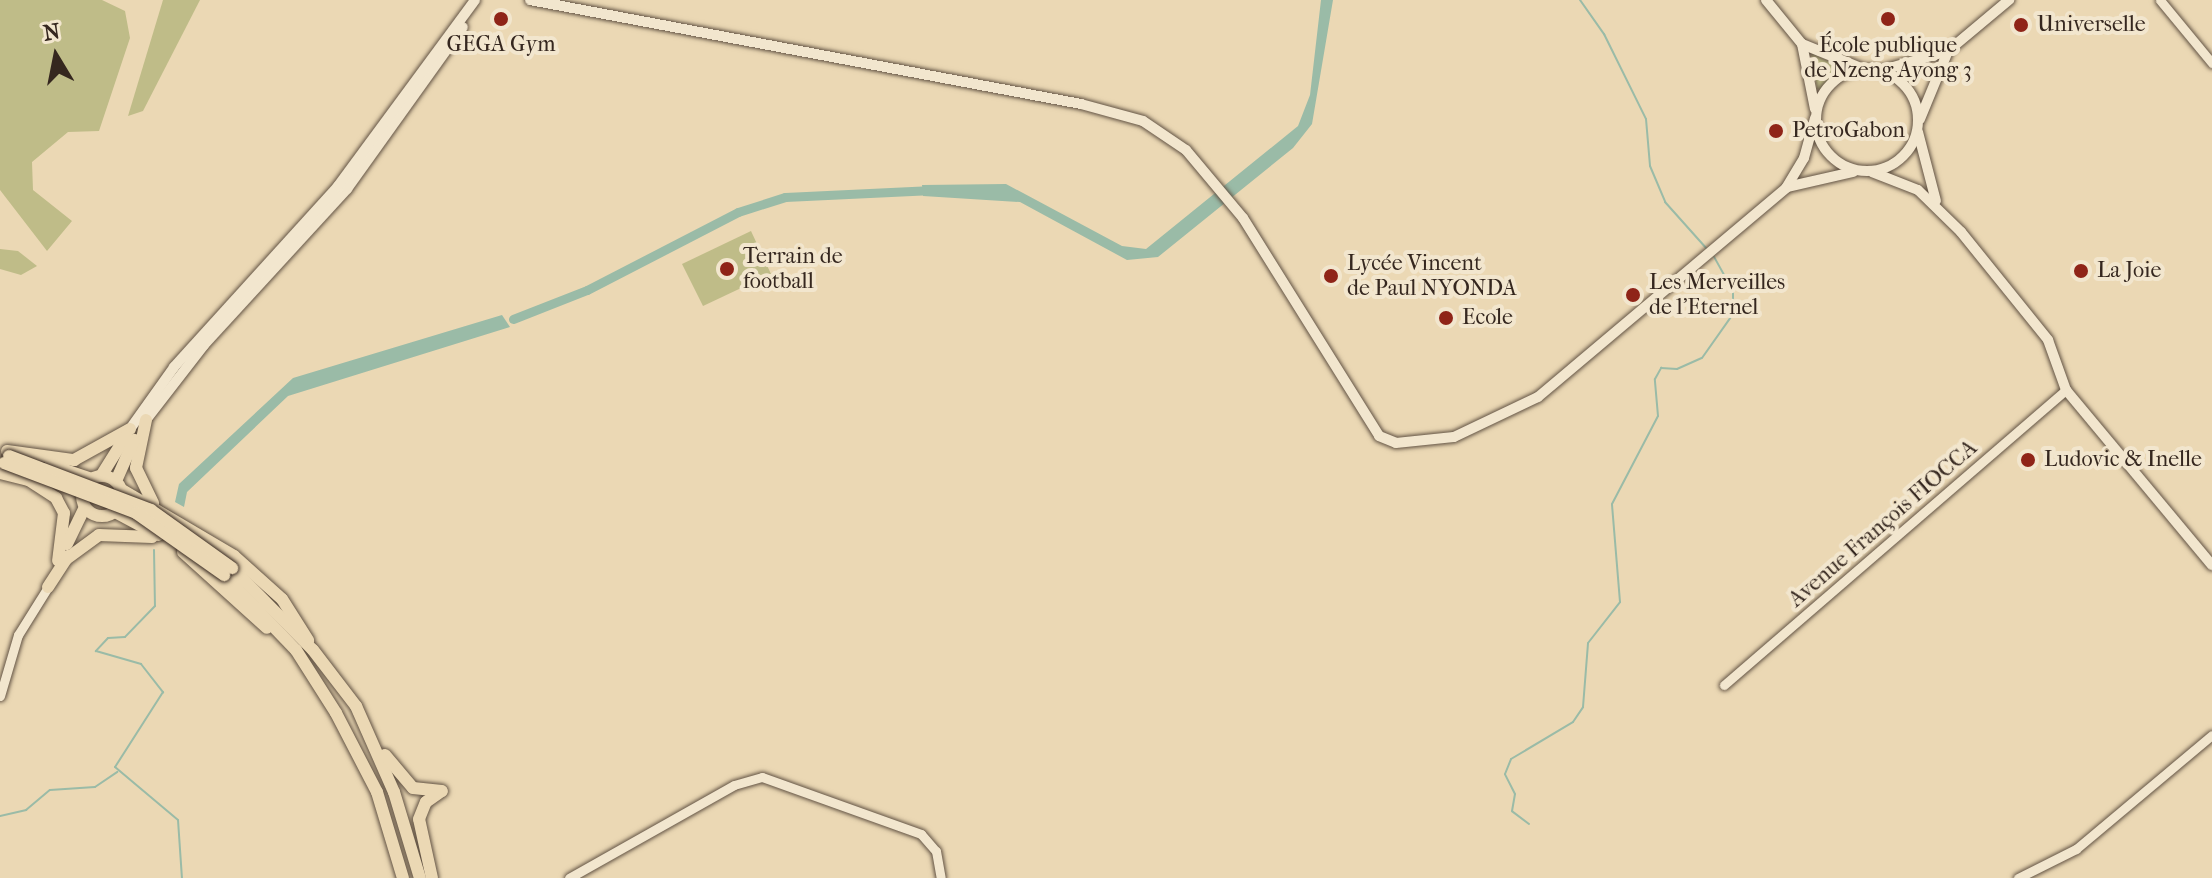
<!DOCTYPE html>
<meta charset="utf-8">
<style>
body{margin:0}
#map{position:relative;width:2212px;height:878px;overflow:hidden;background:#ebd8b4;font-family:"IM FELL French Canon",serif}
div>[style]{position:absolute}
.green>*{inset:0;background:#bfbc88}
.water>*{inset:0;background:#9abba7}
.stream>*{height:2px;margin:-1px;padding:0 1px;transform-origin:1px;border-radius:1px;background:#9abba7}
.canal>*{height:9px;margin:-4.5px;padding:0 4.5px;transform-origin:4.5px;border-radius:4.5px;background:#9abba7}
.roads{filter:drop-shadow(0 0 2px #625344) drop-shadow(0 0 2px #625344)}
.tertiary>*{height:9px;margin:-4.5px;padding:0 4.5px;transform-origin:4.5px;border-radius:4.5px;background:#f2e6ce}
.secondary>*{height:10px;margin:-5px;padding:0 5px;transform-origin:5px;border-radius:5px;background:#f2e6ce}
.secondary>.ring{margin:-5px;padding:0;box-sizing:content-box;background:none;border:10px solid #f2e6ce;border-radius:50%}
.trunk>*{height:12px;margin:-6px;padding:0 6px;transform-origin:6px;border-radius:6px;background:#ebd8b4}
.trunk>.ring{margin:-6px;padding:0;box-sizing:content-box;background:none;border:12px solid #ebd8b4;border-radius:50%}
.bridges{filter:drop-shadow(0 0 2px #35271f) drop-shadow(0 0 2px #35271f)}
.trunk-bridge>*{height:12px;margin:-6px;padding:0 6px;transform-origin:6px;border-radius:6px;background:#ebd8b4}
.dots>*{width:22px;height:22px;translate:-50% -50%;box-sizing:border-box;border:4px solid #f2e6ce;border-radius:50%}
span{translate:-50% -50%;white-space:nowrap;text-align:center;line-height:1.15;-webkit-text-stroke:8px #f2e6ce;paint-order:stroke}
.poi-label{font-size:22px;color:#35271f}
.left{translate:0 -50%;text-align:left}
.street-label{font-size:22px;color:#35271f}
.north{position:absolute;left:16px;top:16px;width:80px;height:80px;-webkit-text-stroke:6px #f2e6ce;paint-order:stroke;rotate:350deg;font-size:22px;font-weight:700;line-height:32px;text-align:center;color:#35271f}
.north::after{content:'';display:block;margin:auto;width:28px;height:36px;background:#35271f;clip-path:polygon(50% 0,100% 100%,50% 72%,0 100%)}
</style>
<div id="map">
<div class="green">
<div style="clip-path:polygon(0 0,102px 0,125px 11px,130px 38px,99px 131px,68px 132px,32px 162px,33px 190px,72px 221px,47px 251px,0 190px)"></div>
<div style="clip-path:polygon(163px 0,200px 0,143px 111px,128px 116px)"></div>
<div style="clip-path:polygon(1811px 53px,1846px 69px,1823px 90px,1817px 89px)"></div>
<div style="clip-path:polygon(751px 231px,771px 274px,703px 306px,682px 264px)"></div>
<div style="clip-path:polygon(0 249px,18px 251px,37px 266px,21px 275px,0 269px)"></div>
</div>
<div class="water">
<div style="clip-path:polygon(1321px 0,1333px 0,1312px 124px,1293px 148px,1158px 257px,1127px 260px,1020px 202px,923px 196px,922px 185px,1006px 184px,1122px 246px,1146px 249px,1298px 126px,1310px 95px)"></div>
<div style="clip-path:polygon(502px 315px,510px 327px,288px 396px,187px 492px,184px 507px,175px 502px,179px 484px,293px 378px)"></div>
</div>
<div class="stream">
<div style="left:1580px;top:0;width:42px;rotate:54.8deg"></div>
<div style="left:1604px;top:34px;width:95px;rotate:63.7deg"></div>
<div style="left:1646px;top:119px;width:47px;rotate:85.1deg"></div>
<div style="left:1650px;top:166px;width:39px;rotate:67deg"></div>
<div style="left:1665px;top:202px;width:63px;rotate:48.2deg"></div>
<div style="left:154px;top:550px;width:56px;rotate:89deg"></div>
<div style="left:155px;top:606px;width:43px;rotate:134.1deg"></div>
<div style="left:125px;top:637px;width:17px;rotate:177deg"></div>
<div style="left:108px;top:638px;width:18px;rotate:133deg"></div>
<div style="left:96px;top:651px;width:47px;rotate:16.1deg"></div>
<div style="left:141px;top:664px;width:36px;rotate:52deg"></div>
<div style="left:163px;top:692px;width:89px;rotate:122.6deg"></div>
<div style="left:115px;top:767px;width:82px;rotate:40.1deg"></div>
<div style="left:178px;top:820px;width:58px;rotate:86.1deg"></div>
<div style="left:0;top:816px;width:27px;rotate:-13deg"></div>
<div style="left:26px;top:810px;width:31px;rotate:-40deg"></div>
<div style="left:50px;top:790px;width:45px;rotate:-3.8deg"></div>
<div style="left:95px;top:787px;width:27px;rotate:-34deg"></div>
<div style="left:1529px;top:824px;width:21px;rotate:-143deg"></div>
<div style="left:1512px;top:811px;width:17px;rotate:-80deg"></div>
<div style="left:1515px;top:794px;width:22px;rotate:-117deg"></div>
<div style="left:1505px;top:774px;width:16px;rotate:-68deg"></div>
<div style="left:1511px;top:759px;width:72px;rotate:-30.8deg"></div>
<div style="left:1573px;top:722px;width:18px;rotate:-56deg"></div>
<div style="left:1583px;top:707px;width:64px;rotate:-85.5deg"></div>
<div style="left:1588px;top:643px;width:52px;rotate:-52deg"></div>
<div style="left:1620px;top:602px;width:98px;rotate:-94.7deg"></div>
<div style="left:1612px;top:504px;width:99px;rotate:-62.4deg"></div>
<div style="left:1658px;top:416px;width:37px;rotate:-95deg"></div>
<div style="left:1655px;top:379px;width:13px;rotate:-61deg"></div>
<div style="left:1661px;top:368px;width:16px;rotate:4deg"></div>
<div style="left:1677px;top:369px;width:27px;rotate:-24deg"></div>
<div style="left:1702px;top:358px;width:54px;rotate:-54.8deg"></div>
<div style="left:1733px;top:314px;width:23px;rotate:-90deg"></div>
<div style="left:1733px;top:291px;width:39px;rotate:-119deg"></div>
</div>
<div class="canal">
<div style="left:513px;top:319px;width:79px;rotate:-21.4deg"></div>
<div style="left:587px;top:290px;width:170px;rotate:-27.3deg"></div>
<div style="left:738px;top:212px;width:49px;rotate:-17.7deg"></div>
<div style="left:785px;top:197px;width:148px;rotate:-2.7deg"></div>
</div>
<div class="roads">
<div class="tertiary">
<div style="left:2160px;top:0;width:82px;rotate:50.5deg"></div>
<div style="left:1724px;top:685px;width:452px;rotate:-40.8deg"></div>
<div style="left:0;top:696px;width:64px;rotate:-73.6deg"></div>
<div style="left:18px;top:635px;width:57px;rotate:-58deg"></div>
<div style="left:569px;top:878px;width:189px;rotate:-29.4deg"></div>
<div style="left:734px;top:785px;width:29px;rotate:-16deg"></div>
<div style="left:762px;top:777px;width:169px;rotate:19.7deg"></div>
<div style="left:921px;top:834px;width:23px;rotate:49deg"></div>
<div style="left:936px;top:851px;width:27px;rotate:80deg"></div>
<div style="left:2018px;top:878px;width:65px;rotate:-26.6deg"></div>
<div style="left:2076px;top:849px;width:177px;rotate:-40deg"></div>
</div>
<div class="secondary">
<div style="left:530px;top:0;width:561px;rotate:10.69deg"></div>
<div style="left:1081px;top:104px;width:64px;rotate:15.3deg"></div>
<div style="left:1143px;top:121px;width:52px;rotate:34deg"></div>
<div style="left:1186px;top:150px;width:89px;rotate:50deg"></div>
<div style="left:1243px;top:218px;width:257px;rotate:58deg"></div>
<div style="left:1379px;top:436px;width:18px;rotate:22deg"></div>
<div style="left:1396px;top:443px;width:58px;rotate:-5.9deg"></div>
<div style="left:1454px;top:437px;width:93px;rotate:-25.5deg"></div>
<div style="left:1538px;top:397px;width:324px;rotate:-40.1deg"></div>
<div style="left:1786px;top:188px;width:35px;rotate:-59deg"></div>
<div style="left:1804px;top:158px;width:41px;rotate:-74.6deg"></div>
<div style="left:1766px;top:0;width:57px;rotate:50.7deg"></div>
<div style="left:1802px;top:44px;width:66px;rotate:78.7deg"></div>
<div style="left:1802px;top:44px;width:64px;rotate:22.1deg"></div>
<div class="ring" style="left:1816px;top:69px;width:92px;height:92px"></div>
<div style="left:1883px;top:70px;width:68px;rotate:-16.3deg"></div>
<div style="left:1948px;top:51px;width:80px;rotate:-39.9deg"></div>
<div style="left:1920px;top:119px;width:74px;rotate:-67.6deg"></div>
<div style="left:1918px;top:132px;width:71px;rotate:75.4deg"></div>
<div style="left:1872px;top:172px;width:49px;rotate:21.4deg"></div>
<div style="left:1918px;top:190px;width:60px;rotate:44.3deg"></div>
<div style="left:1961px;top:232px;width:139px;rotate:51.1deg"></div>
<div style="left:2048px;top:340px;width:53px;rotate:70.2deg"></div>
<div style="left:2066px;top:390px;width:228px;rotate:50.2deg"></div>
<div style="left:1787px;top:187px;width:68px;rotate:-12.8deg"></div>
<div style="left:146px;top:420px;width:95px;rotate:-52.3deg"></div>
<div style="left:204px;top:345px;width:212px;rotate:-47.5deg"></div>
<div style="left:347px;top:189px;width:199px;rotate:-54.4deg"></div>
<div style="left:130px;top:429px;width:76px;rotate:-54.6deg"></div>
<div style="left:174px;top:367px;width:244px;rotate:-47.8deg"></div>
<div style="left:338px;top:186px;width:231px;rotate:-53.6deg"></div>
</div>
<div class="trunk">
<div style="left:146px;top:420px;width:49px;rotate:101.8deg"></div>
<div style="left:136px;top:468px;width:39px;rotate:64deg"></div>
<div style="left:7px;top:451px;width:68px;rotate:7.7deg"></div>
<div style="left:74px;top:460px;width:64px;rotate:-29deg"></div>
<div style="left:50px;top:465px;width:44px;rotate:18.4deg"></div>
<div style="left:0;top:473px;width:33px;rotate:14deg"></div>
<div class="ring" style="left:82px;top:476px;width:28px;height:28px"></div>
<div style="left:101px;top:476px;width:47px;rotate:-58deg"></div>
<div style="left:27px;top:479px;width:35px;rotate:33deg"></div>
<div style="left:56px;top:498px;width:17px;rotate:62deg"></div>
<div style="left:64px;top:513px;width:48px;rotate:97.1deg"></div>
<div style="left:116px;top:481px;width:45px;rotate:-66.3deg"></div>
<div style="left:122px;top:490px;width:130px;rotate:30.5deg"></div>
<div style="left:234px;top:556px;width:64px;rotate:41.9deg"></div>
<div style="left:282px;top:599px;width:49px;rotate:57.6deg"></div>
<div style="left:115px;top:512px;width:49px;rotate:28.1deg"></div>
<div style="left:67px;top:544px;width:41px;rotate:-64.1deg"></div>
<div style="left:183px;top:552px;width:113px;rotate:42.1deg"></div>
<div style="left:65px;top:560px;width:42px;rotate:-36.3deg"></div>
<div style="left:99px;top:535px;width:53px;rotate:2.2deg"></div>
<div style="left:232px;top:568px;width:115px;rotate:45.4deg"></div>
<div style="left:313px;top:650px;width:71px;rotate:52.5deg"></div>
<div style="left:356px;top:706px;width:94px;rotate:66.2deg"></div>
<div style="left:394px;top:792px;width:90px;rotate:73.2deg"></div>
<div style="left:224px;top:575px;width:104px;rotate:46.2deg"></div>
<div style="left:296px;top:650px;width:75px;rotate:57.6deg"></div>
<div style="left:336px;top:713px;width:89px;rotate:62.6deg"></div>
<div style="left:377px;top:792px;width:90px;rotate:73.2deg"></div>
<div style="left:48px;top:587px;width:37px;rotate:-57deg"></div>
<div style="left:385px;top:755px;width:43px;rotate:49.7deg"></div>
<div style="left:413px;top:788px;width:29px;rotate:6deg"></div>
<div style="left:432px;top:878px;width:60px;rotate:-102.4deg"></div>
<div style="left:419px;top:819px;width:18px;rotate:-68deg"></div>
<div style="left:426px;top:802px;width:19px;rotate:-35deg"></div>
</div>
</div>
<div class="bridges">
<div class="trunk-bridge">
<div style="left:9px;top:456px;width:152px;rotate:20.8deg"></div>
<div style="left:151px;top:510px;width:100px;rotate:35.6deg"></div>
<div style="left:4px;top:463px;width:141px;rotate:20.7deg"></div>
<div style="left:136px;top:513px;width:108px;rotate:35.2deg"></div>
</div>
</div>
<div class="dots">
<div style="left:501px;top:19px;background:#8f2418"></div>
<div style="left:1888px;top:19px;background:#8f2418"></div>
<div style="left:2021px;top:25px;background:#8f2418"></div>
<div style="left:1776px;top:131px;background:#8f2418"></div>
<div style="left:727px;top:269px;background:#8f2418"></div>
<div style="left:2081px;top:271px;background:#8f2418"></div>
<div style="left:1331px;top:276px;background:#8f2418"></div>
<div style="left:1633px;top:295px;background:#8f2418"></div>
<div style="left:1446px;top:318px;background:#8f2418"></div>
<div style="left:2028px;top:460px;background:#8f2418"></div>
</div>
<div class="poi-label">
<span class="left" style="left:2037px;top:25px">Universelle</span>
<span style="left:501px;top:45px">GEGA Gym</span>
<span style="left:1888px;top:58px">École publique<br>de Nzeng Ayong 3</span>
<span class="left" style="left:1792px;top:131px">PetroGabon</span>
<span class="left" style="left:743px;top:269px">Terrain de<br>football</span>
<span class="left" style="left:1347px;top:276px">Lycée Vincent<br>de Paul NYONDA</span>
<span class="left" style="left:2097px;top:271px">La Joie</span>
<span class="left" style="left:1649px;top:295px">Les Merveilles<br>de l'Eternel</span>
<span class="left" style="left:1462px;top:318px">Ecole</span>
<span class="left" style="left:2044px;top:460px">Ludovic &amp; Inelle</span>
</div>
<div class="street-label">
<span style="left:1883px;top:524px;rotate:-41deg">Avenue François FIOCCA</span>
</div>
<div class="north">N</div>
</div>
